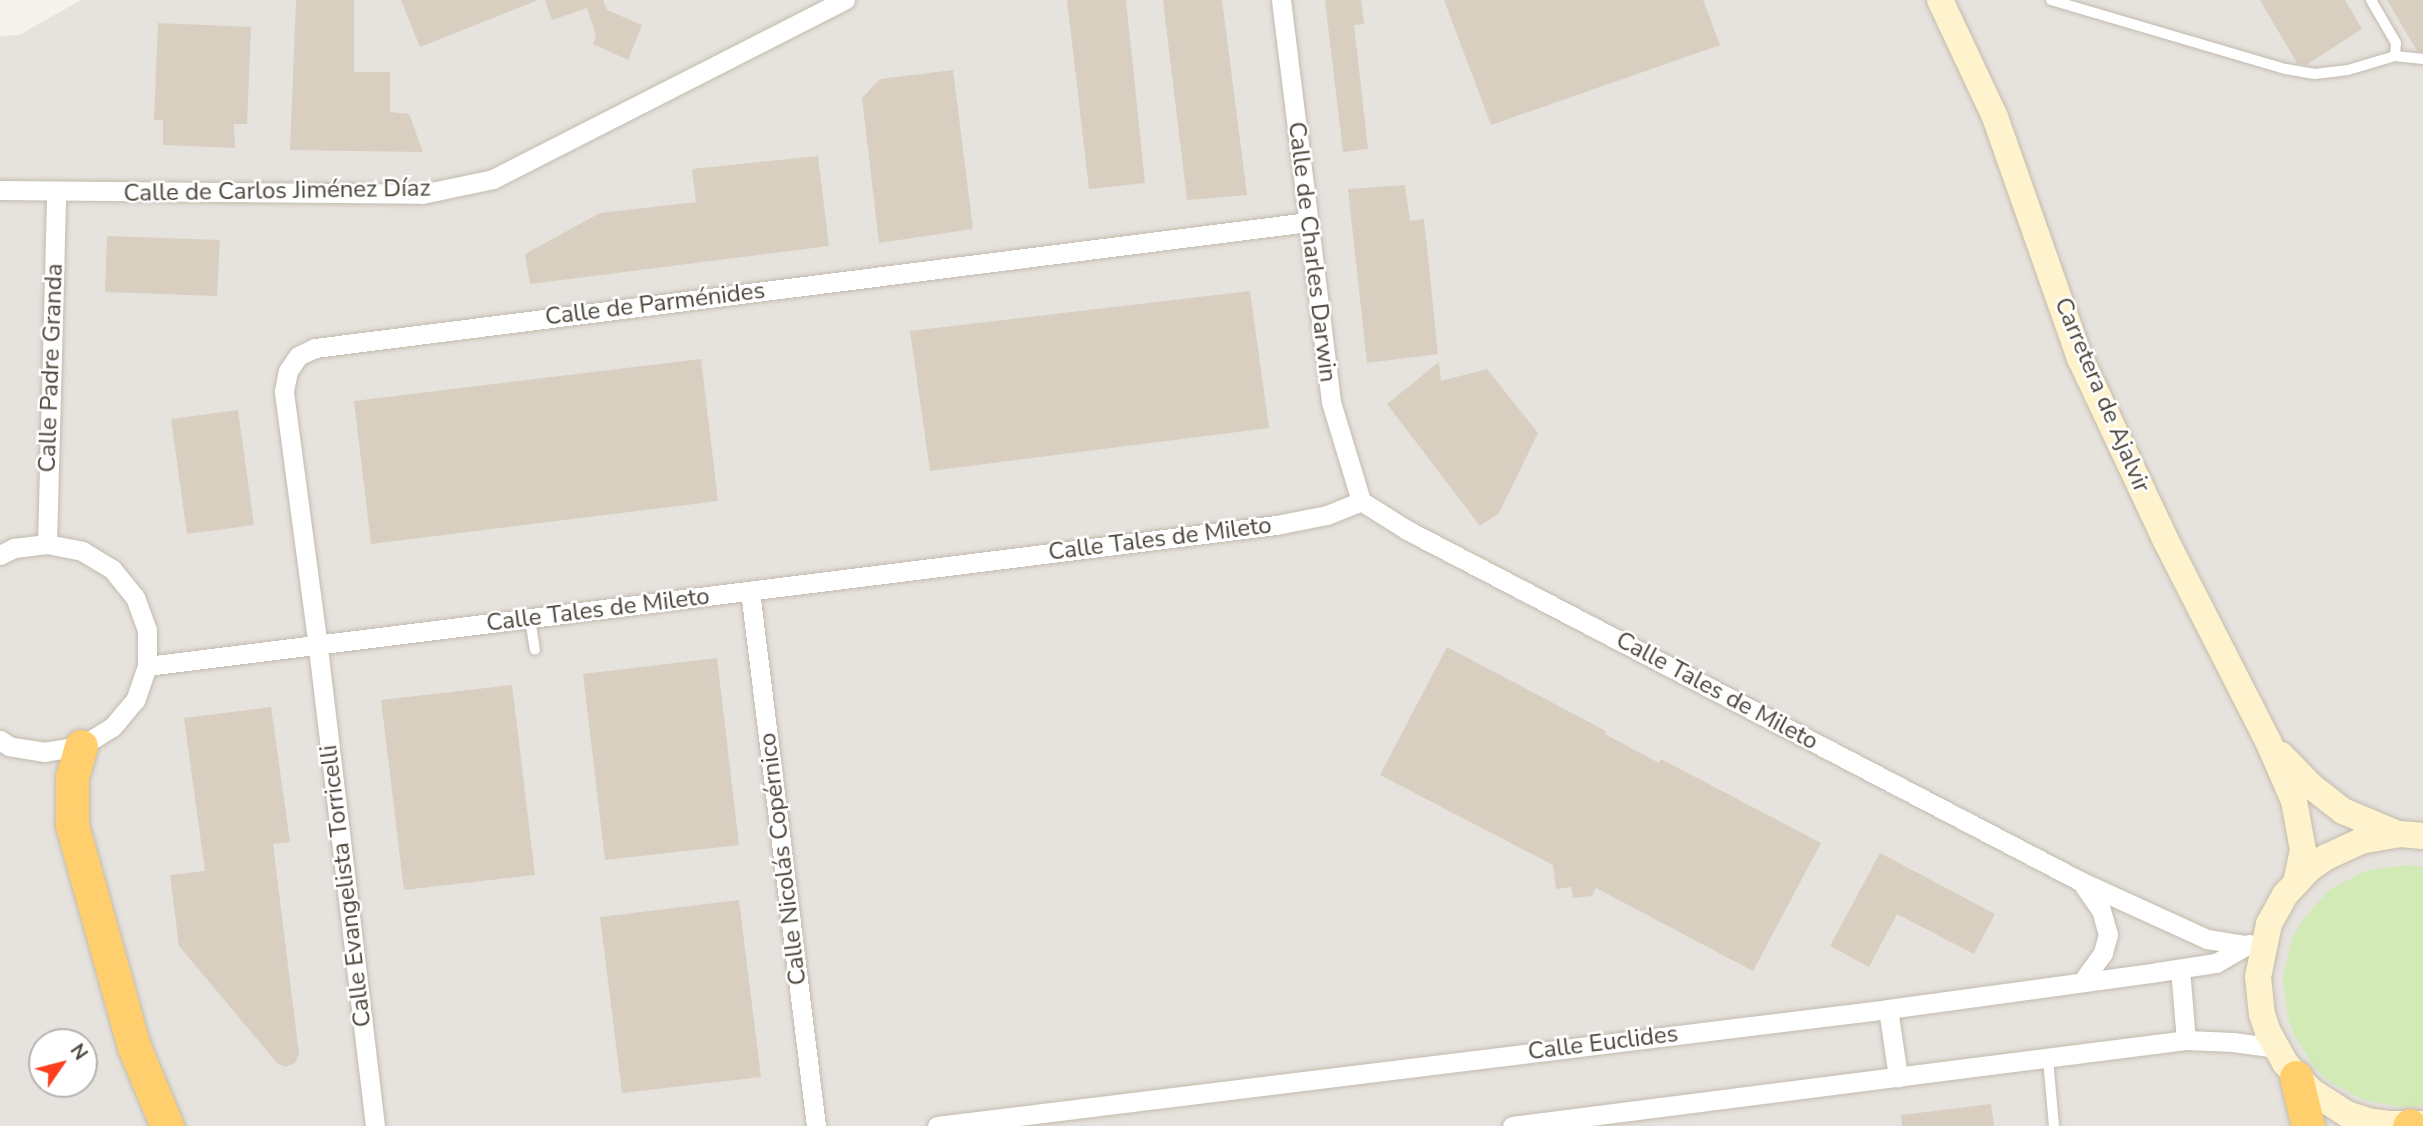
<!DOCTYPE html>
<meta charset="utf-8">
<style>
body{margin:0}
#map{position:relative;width:2423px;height:1126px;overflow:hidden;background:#f6f3ec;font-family:"Nunito Sans",sans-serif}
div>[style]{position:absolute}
.industrial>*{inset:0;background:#e6e2dd}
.green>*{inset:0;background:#d2eab5}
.building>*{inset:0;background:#d8cfc1}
.roads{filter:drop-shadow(0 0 2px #c2bbae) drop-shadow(0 0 2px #c2bbae)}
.lane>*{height:10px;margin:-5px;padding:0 5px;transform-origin:5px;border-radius:5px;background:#fff}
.street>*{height:19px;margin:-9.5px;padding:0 9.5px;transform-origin:9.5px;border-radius:9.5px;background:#fff}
.secondary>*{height:26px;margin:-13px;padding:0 13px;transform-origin:13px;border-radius:13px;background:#fff3cd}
.highway>*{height:33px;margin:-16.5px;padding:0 16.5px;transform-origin:16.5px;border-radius:16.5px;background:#ffcf6e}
span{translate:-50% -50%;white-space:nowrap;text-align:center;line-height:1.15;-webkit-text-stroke:5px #fff;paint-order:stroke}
.street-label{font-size:24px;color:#4b4439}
.north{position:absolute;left:28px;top:1028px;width:70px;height:70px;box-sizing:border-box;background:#fff;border:2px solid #b7b4b0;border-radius:50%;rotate:55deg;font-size:19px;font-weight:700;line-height:28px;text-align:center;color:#4b4439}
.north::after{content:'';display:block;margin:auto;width:24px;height:32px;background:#fc3f1d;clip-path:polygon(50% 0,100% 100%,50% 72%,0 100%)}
</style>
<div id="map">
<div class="industrial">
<div style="clip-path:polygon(evenodd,81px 0,2423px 0,2423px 1126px,0 1126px,0 36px,19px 35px,81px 0,42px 1042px,84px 1042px,84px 1084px,42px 1084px,42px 1042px)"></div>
</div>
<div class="green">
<div style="clip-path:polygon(2405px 865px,2423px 867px,2423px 1106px,2402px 1107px,2364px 1100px,2330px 1082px,2316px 1069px,2295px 1037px,2288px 1018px,2283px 978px,2292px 939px,2302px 921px,2329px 890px,2365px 871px)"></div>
</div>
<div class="building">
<div style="clip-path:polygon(296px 0,354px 0,354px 72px,390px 72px,390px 112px,409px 114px,423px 152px,290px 150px)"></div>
<div style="clip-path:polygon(401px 0,535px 0,536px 1px,420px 47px)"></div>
<div style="clip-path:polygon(545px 0,603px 0,607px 10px,642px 25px,628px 60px,593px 44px,596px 35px,587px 8px,552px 20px)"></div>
<div style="clip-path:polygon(1067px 0,1126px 0,1145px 183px,1089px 189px)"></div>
<div style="clip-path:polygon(1163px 0,1222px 0,1247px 195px,1187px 200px)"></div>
<div style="clip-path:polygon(1325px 0,1361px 0,1364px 24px,1354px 25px,1368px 149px,1343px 152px)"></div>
<div style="clip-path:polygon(1444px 0,1703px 0,1720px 45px,1491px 125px)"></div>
<div style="clip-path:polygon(2260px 0,2345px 0,2362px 29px,2306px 65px,2297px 63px)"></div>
<div style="clip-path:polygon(2387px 0,2423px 0,2423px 52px,2417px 51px)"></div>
<div style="clip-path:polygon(158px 23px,251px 27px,247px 124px,234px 124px,235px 148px,163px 145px,163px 120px,154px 120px)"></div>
<div style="clip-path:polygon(953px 70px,973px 229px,879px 243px,862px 98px,880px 79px)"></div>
<div style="clip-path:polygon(818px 156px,829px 246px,530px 284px,525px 254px,600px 213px,696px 202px,692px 169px)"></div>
<div style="clip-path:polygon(1405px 185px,1410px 221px,1424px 219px,1438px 354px,1367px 363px,1348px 189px)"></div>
<div style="clip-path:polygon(107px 236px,220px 240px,217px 296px,105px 292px)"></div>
<div style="clip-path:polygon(1250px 291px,1269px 428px,930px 471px,910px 331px)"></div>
<div style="clip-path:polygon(701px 359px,718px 501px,371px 544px,354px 401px)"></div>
<div style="clip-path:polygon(1439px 362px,1441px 381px,1487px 369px,1538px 433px,1499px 513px,1480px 526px,1387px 404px)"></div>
<div style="clip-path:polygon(238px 410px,254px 525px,187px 534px,171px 419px)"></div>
<div style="clip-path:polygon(1447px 647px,1606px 731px,1605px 734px,1659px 763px,1661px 759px,1821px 843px,1753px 971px,1596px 888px,1592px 896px,1573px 898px,1571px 887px,1556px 889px,1553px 865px,1380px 775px)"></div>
<div style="clip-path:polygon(717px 658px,739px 845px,605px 860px,583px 674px)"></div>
<div style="clip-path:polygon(512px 685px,535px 875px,404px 890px,381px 700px)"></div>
<div style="clip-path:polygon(271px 707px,290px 842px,273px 844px,299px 1054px,295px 1063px,286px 1067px,277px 1063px,179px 946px,170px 875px,205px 871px,184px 718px)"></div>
<div style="clip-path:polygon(1880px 853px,1995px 914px,1974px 954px,1897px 914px,1869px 967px,1830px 946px)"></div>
<div style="clip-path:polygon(739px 900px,761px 1077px,622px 1093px,600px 917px)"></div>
<div style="clip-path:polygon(1991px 1104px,1994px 1126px,1902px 1126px,1901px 1115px)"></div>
</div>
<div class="roads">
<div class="lane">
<div style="left:2051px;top:0;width:245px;rotate:16.4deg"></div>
<div style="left:2286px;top:69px;width:29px;rotate:10deg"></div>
<div style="left:2315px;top:74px;width:33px;rotate:-7deg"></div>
<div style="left:2348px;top:70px;width:49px;rotate:-16.6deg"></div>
<div style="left:2395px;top:56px;width:13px;rotate:-86deg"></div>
<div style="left:2396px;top:43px;width:50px;rotate:-120.2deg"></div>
<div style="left:2395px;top:56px;width:28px;rotate:6deg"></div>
<div style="left:530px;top:619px;width:31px;rotate:81deg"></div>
<div style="left:2048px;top:1059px;width:67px;rotate:84.9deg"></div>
</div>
<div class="street">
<div style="left:1281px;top:0;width:405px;rotate:82.9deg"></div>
<div style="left:1331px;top:402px;width:103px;rotate:73.1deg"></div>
<div style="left:0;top:190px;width:422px;rotate:0.5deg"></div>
<div style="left:422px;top:194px;width:73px;rotate:-11.9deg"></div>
<div style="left:493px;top:179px;width:395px;rotate:-27deg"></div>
<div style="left:47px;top:544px;width:351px;rotate:-88.5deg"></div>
<div style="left:0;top:555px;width:16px;rotate:-27deg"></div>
<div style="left:14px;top:548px;width:33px;rotate:-7deg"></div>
<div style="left:47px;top:544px;width:36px;rotate:11deg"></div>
<div style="left:82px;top:551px;width:35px;rotate:31deg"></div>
<div style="left:112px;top:569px;width:36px;rotate:51deg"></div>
<div style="left:135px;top:597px;width:35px;rotate:70deg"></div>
<div style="left:147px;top:630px;width:36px;rotate:90deg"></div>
<div style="left:147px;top:666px;width:36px;rotate:109deg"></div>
<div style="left:135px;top:700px;width:35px;rotate:130deg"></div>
<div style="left:112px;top:727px;width:36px;rotate:148deg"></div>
<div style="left:81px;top:746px;width:36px;rotate:171deg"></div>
<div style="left:45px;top:752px;width:36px;rotate:-171deg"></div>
<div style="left:9px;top:746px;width:11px;rotate:-146deg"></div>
<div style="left:750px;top:591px;width:539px;rotate:82.97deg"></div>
<div style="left:147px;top:666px;width:1138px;rotate:-7.12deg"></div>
<div style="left:1276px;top:525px;width:52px;rotate:-11.1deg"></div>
<div style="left:1327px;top:515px;width:37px;rotate:-22deg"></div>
<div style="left:1361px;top:501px;width:54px;rotate:32.2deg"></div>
<div style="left:1407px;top:530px;width:761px;rotate:27.54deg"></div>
<div style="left:2082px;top:882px;width:137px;rotate:24.5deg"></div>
<div style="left:2207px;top:939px;width:36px;rotate:9deg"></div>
<div style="left:2082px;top:883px;width:33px;rotate:55deg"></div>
<div style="left:2101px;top:910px;width:25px;rotate:74deg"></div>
<div style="left:2108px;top:934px;width:20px;rotate:105deg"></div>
<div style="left:2103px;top:953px;width:34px;rotate:126deg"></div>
<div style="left:2180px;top:969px;width:71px;rotate:85.2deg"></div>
<div style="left:1888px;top:1009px;width:69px;rotate:81.6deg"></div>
<div style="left:375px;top:1126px;width:482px;rotate:-96.8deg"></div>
<div style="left:318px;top:647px;width:258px;rotate:-97.6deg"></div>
<div style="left:284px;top:391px;width:20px;rotate:-79deg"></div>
<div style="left:288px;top:371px;width:18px;rotate:-56deg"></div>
<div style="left:298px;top:356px;width:19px;rotate:-25deg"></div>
<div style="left:315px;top:348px;width:1001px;rotate:-7.23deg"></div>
<div style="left:937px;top:1126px;width:958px;rotate:-7.01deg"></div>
<div style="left:1888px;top:1009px;width:272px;rotate:-7.8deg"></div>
<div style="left:2157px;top:972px;width:60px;rotate:-8.7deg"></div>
<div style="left:2216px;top:963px;width:38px;rotate:-30deg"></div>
<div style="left:1512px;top:1126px;width:679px;rotate:-7.27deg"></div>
<div style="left:2186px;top:1040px;width:47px;rotate:2.4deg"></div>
<div style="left:2233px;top:1042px;width:43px;rotate:7.9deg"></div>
</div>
<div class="secondary">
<div style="left:1940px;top:0;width:129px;rotate:64.8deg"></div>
<div style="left:1995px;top:117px;width:256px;rotate:70.6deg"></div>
<div style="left:2080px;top:358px;width:200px;rotate:64.8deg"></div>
<div style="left:2165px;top:539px;width:227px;rotate:63deg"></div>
<div style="left:2268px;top:741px;width:65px;rotate:66.6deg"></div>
<div style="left:2294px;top:801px;width:50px;rotate:79.6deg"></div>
<div style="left:2303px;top:850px;width:33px;rotate:102deg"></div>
<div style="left:2281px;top:755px;width:43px;rotate:45.9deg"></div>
<div style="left:2311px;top:786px;width:41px;rotate:38deg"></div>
<div style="left:2343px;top:811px;width:60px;rotate:22.7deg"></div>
<div style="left:2423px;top:836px;width:23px;rotate:-175deg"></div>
<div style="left:2400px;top:834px;width:40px;rotate:170deg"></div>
<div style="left:2361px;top:841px;width:38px;rotate:155deg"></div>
<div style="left:2326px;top:857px;width:19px;rotate:145deg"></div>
<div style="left:2310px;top:868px;width:37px;rotate:133deg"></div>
<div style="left:2285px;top:895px;width:33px;rotate:119deg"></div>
<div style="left:2269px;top:924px;width:54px;rotate:101.7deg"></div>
<div style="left:2258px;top:977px;width:37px;rotate:84deg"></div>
<div style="left:2262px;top:1014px;width:19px;rotate:72deg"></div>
<div style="left:2268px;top:1032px;width:35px;rotate:61deg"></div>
<div style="left:2285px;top:1063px;width:38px;rotate:47deg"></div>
<div style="left:2311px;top:1091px;width:43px;rotate:32.6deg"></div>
<div style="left:2347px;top:1114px;width:22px;rotate:18deg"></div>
<div style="left:2368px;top:1121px;width:21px;rotate:8deg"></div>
<div style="left:2389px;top:1124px;width:34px"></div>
</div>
<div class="highway">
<div style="left:81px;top:746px;width:32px;rotate:106deg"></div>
<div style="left:72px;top:777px;width:48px;rotate:90deg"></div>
<div style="left:72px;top:825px;width:230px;rotate:74.4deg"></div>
<div style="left:134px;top:1047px;width:86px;rotate:67.3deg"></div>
<div style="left:2296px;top:1077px;width:50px;rotate:76.2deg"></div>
<div style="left:2409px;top:1126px;width:1px;rotate:-45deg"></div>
</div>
</div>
<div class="street-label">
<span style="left:277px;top:191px;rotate:-1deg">Calle de Carlos Jiménez Díaz</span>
<span style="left:1312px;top:252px;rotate:83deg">Calle de Charles Darwin</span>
<span style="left:655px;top:304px;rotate:-7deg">Calle de Parménides</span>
<span style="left:51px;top:368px;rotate:-88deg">Calle Padre Granda</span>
<span style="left:2102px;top:395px;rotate:67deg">Carretera de Ajalvir</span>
<span style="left:1160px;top:539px;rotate:-7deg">Calle Tales de Mileto</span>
<span style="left:598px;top:610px;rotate:-7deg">Calle Tales de Mileto</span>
<span style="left:1717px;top:691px;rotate:28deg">Calle Tales de Mileto</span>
<span style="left:783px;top:859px;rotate:-97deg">Calle Nicolás Copérnico</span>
<span style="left:346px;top:886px;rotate:-97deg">Calle Evangelista Torricelli</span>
<span style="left:1603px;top:1043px;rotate:-7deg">Calle Euclides</span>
</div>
<div class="north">N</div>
</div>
